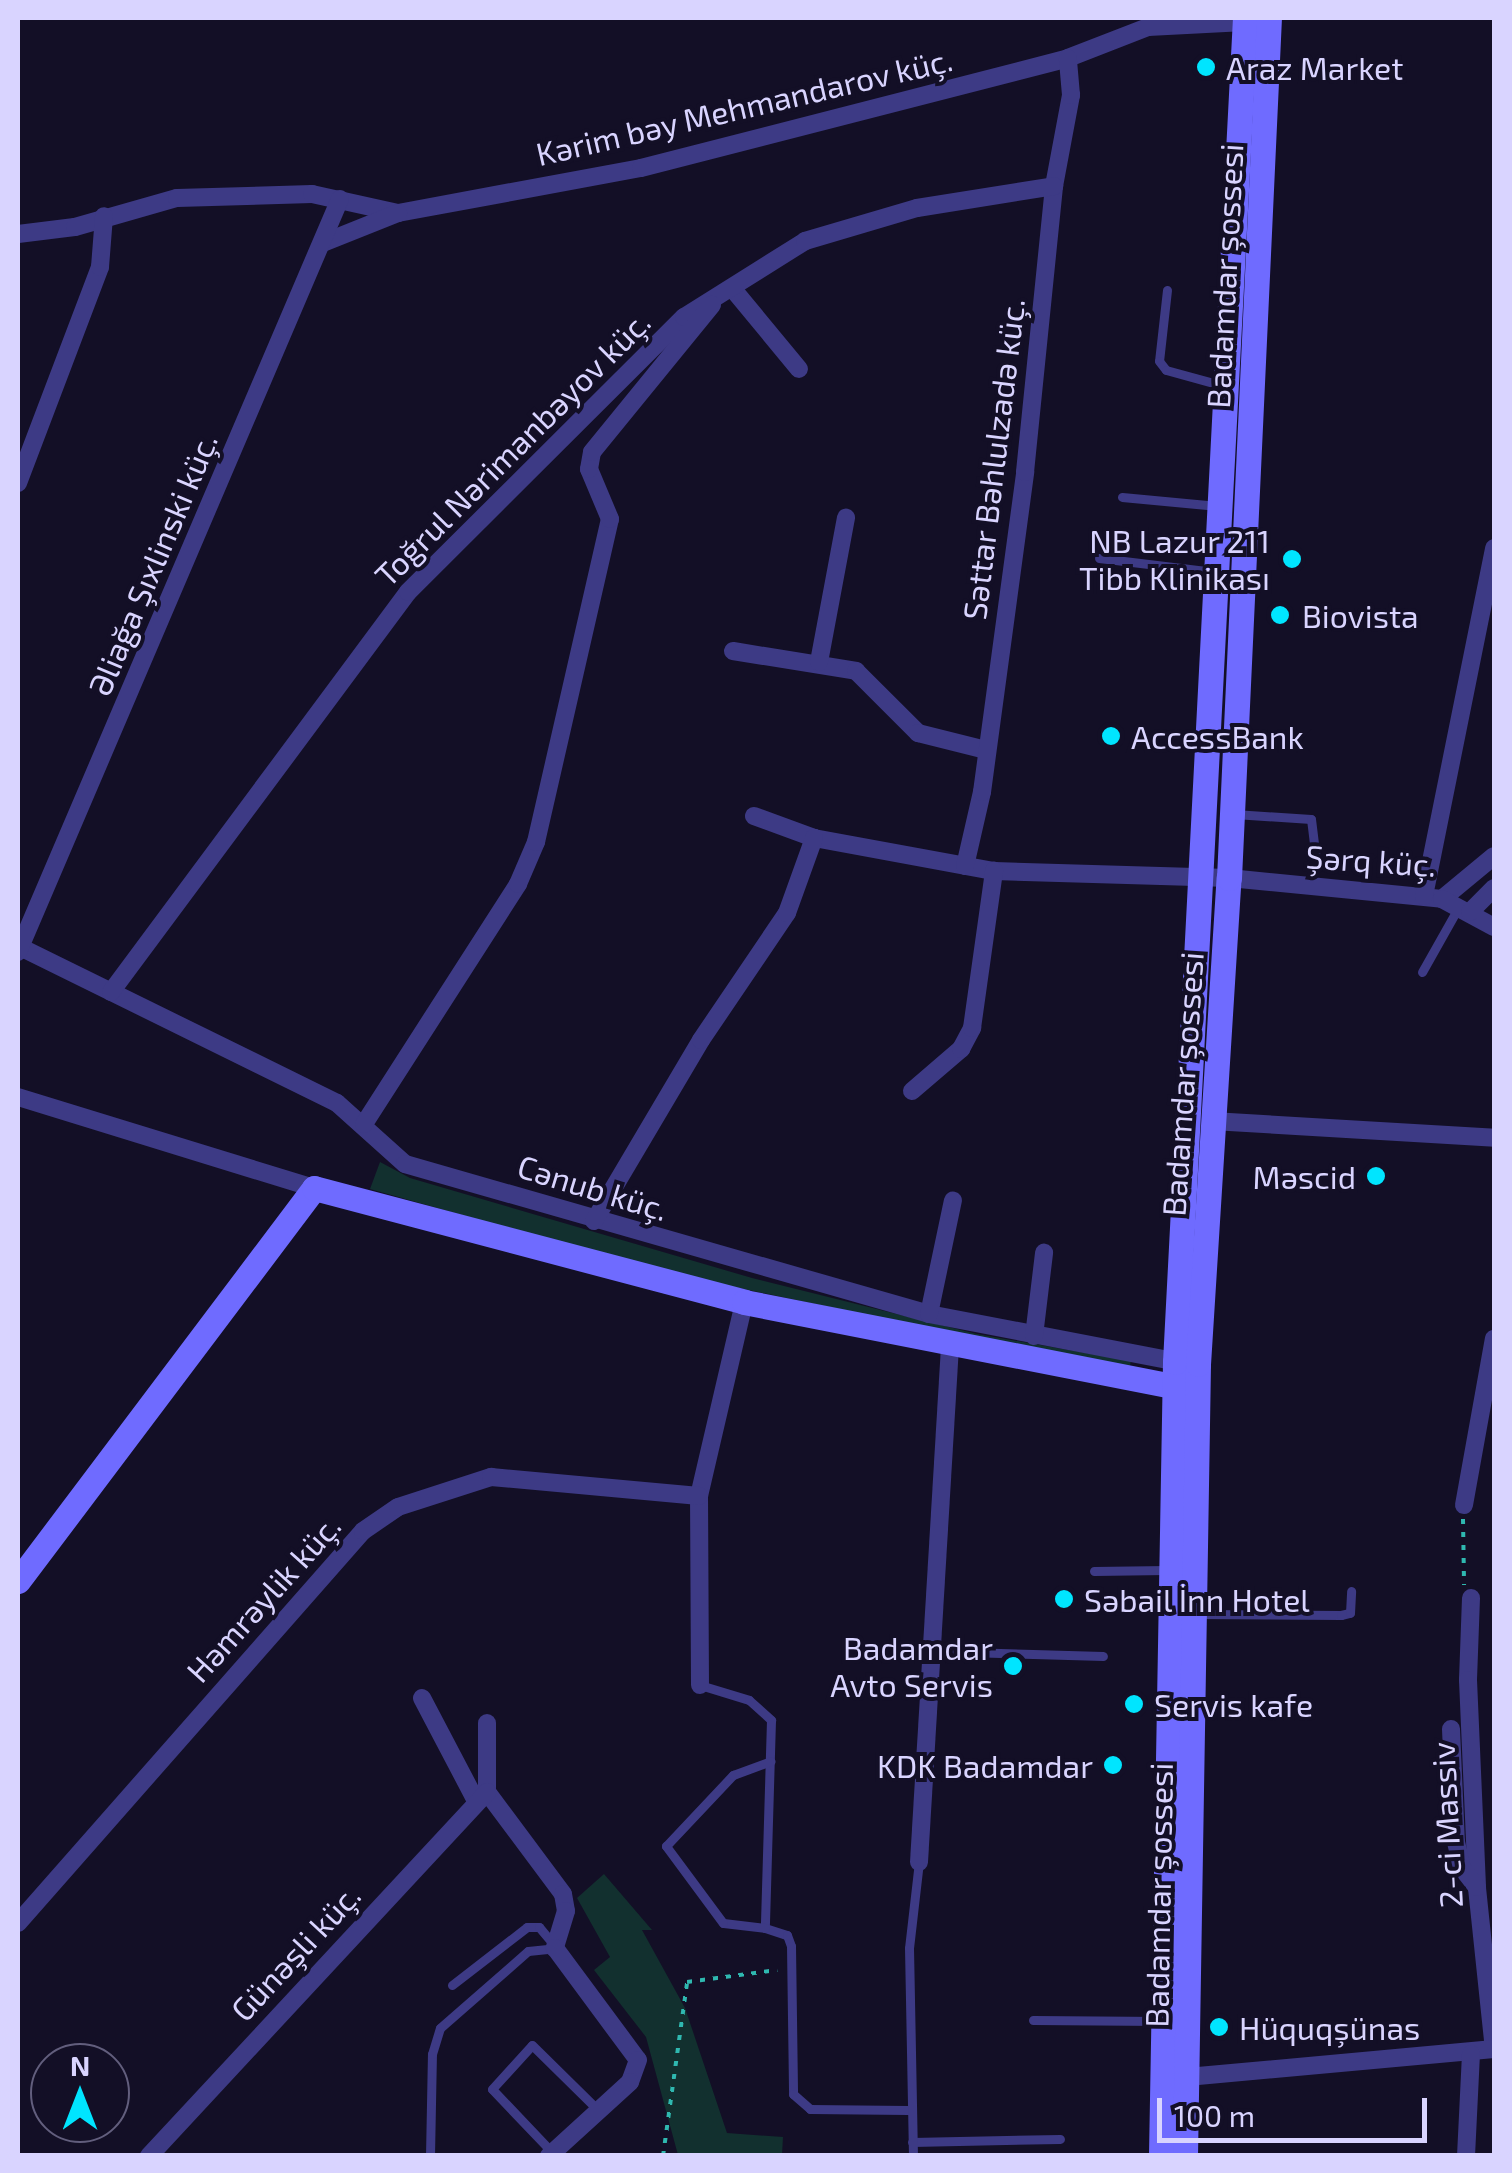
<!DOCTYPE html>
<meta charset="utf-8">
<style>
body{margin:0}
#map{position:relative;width:1512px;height:2173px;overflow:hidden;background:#130f26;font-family:"Exo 2",sans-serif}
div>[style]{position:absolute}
.green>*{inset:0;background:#12302f}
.path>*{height:4px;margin-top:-2px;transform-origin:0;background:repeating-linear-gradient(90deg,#2fb8b0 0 5px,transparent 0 13px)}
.lane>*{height:9px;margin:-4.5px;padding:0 4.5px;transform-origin:4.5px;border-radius:4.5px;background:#3d3a85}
.street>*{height:18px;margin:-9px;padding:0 9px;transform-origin:9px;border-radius:9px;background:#3d3a85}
.secondary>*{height:25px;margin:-12.5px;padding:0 12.5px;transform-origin:12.5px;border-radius:12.5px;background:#6f6bff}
.dots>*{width:28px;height:28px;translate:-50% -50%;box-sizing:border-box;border:5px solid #130f26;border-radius:50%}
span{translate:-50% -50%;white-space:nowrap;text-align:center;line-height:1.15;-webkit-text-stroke:8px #130f26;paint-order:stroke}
.poi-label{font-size:32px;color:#d9d4ff}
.left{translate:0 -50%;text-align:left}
.right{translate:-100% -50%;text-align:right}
.street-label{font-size:32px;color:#d9d4ff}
.frame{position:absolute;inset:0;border:20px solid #d9d4ff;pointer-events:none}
.north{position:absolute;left:30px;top:2043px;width:100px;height:100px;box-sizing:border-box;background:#130f26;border:2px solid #625e7d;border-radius:50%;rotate:0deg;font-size:28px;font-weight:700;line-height:40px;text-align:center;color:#d9d4ff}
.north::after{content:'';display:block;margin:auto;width:35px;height:45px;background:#00e5ff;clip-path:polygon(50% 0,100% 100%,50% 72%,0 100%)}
.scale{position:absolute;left:1157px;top:2098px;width:270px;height:45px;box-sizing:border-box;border:5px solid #d9d4ff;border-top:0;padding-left:12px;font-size:30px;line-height:35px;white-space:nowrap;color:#d9d4ff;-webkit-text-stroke:8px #130f26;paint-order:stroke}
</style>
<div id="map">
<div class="green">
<div style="clip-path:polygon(380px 1162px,410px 1178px,752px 1278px,977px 1334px,1131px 1361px,1129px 1370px,668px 1273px,370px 1189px)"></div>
<div style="clip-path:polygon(604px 1874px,652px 1930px,642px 1930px,685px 2008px,727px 2133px,783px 2137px,782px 2155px,678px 2155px,646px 2037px,594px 1970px,610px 1957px,577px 1898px)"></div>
</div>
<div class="path">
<div style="left:1463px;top:1519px;width:66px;rotate:89.1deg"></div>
<div style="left:663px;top:2156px;width:176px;rotate:-82.1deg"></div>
<div style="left:687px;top:1982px;width:91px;rotate:-7.6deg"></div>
</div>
<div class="lane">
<div style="left:1167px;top:290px;width:71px;rotate:96.4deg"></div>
<div style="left:1159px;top:361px;width:11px;rotate:52deg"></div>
<div style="left:1166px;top:370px;width:60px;rotate:15.4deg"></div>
<div style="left:1122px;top:497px;width:96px;rotate:5.4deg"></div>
<div style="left:1099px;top:558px;width:116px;rotate:6.9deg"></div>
<div style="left:1234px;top:814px;width:77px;rotate:3.7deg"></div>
<div style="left:1311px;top:819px;width:38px;rotate:83deg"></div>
<div style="left:1422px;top:972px;width:73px;rotate:-60.6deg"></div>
<div style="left:1094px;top:1571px;width:72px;rotate:-0.8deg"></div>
<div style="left:1199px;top:1614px;width:142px;rotate:0.4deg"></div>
<div style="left:1341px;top:1615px;width:9px;rotate:-13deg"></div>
<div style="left:1350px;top:1613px;width:22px;rotate:-87deg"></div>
<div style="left:932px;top:1651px;width:171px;rotate:1.7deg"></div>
<div style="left:700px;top:1685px;width:51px;rotate:17deg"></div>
<div style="left:749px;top:1700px;width:30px;rotate:42deg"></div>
<div style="left:771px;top:1720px;width:208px;rotate:91.7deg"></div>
<div style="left:765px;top:1928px;width:23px;rotate:18deg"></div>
<div style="left:787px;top:1935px;width:12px;rotate:70deg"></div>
<div style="left:791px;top:1946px;width:148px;rotate:89.2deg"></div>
<div style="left:793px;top:2094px;width:23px;rotate:41deg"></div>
<div style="left:810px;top:2109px;width:98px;rotate:0.6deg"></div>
<div style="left:765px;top:1928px;width:42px;rotate:-173.2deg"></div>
<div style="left:723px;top:1923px;width:96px;rotate:-126.5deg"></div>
<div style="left:666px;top:1846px;width:98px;rotate:-46.7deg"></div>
<div style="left:733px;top:1775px;width:40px;rotate:-20.2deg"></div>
<div style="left:452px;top:1985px;width:95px;rotate:-37.7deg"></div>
<div style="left:527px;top:1927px;width:12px"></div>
<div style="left:539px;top:1927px;width:23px;rotate:50deg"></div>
<div style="left:1033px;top:2020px;width:128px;rotate:0.4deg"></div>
<div style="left:912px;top:2142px;width:148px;rotate:-1.2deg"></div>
<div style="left:550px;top:2150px;width:84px;rotate:-133.6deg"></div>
<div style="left:492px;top:2089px;width:59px;rotate:-47.7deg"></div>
<div style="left:532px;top:2045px;width:93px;rotate:44.6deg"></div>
<div style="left:430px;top:2156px;width:102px;rotate:-88.9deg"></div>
<div style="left:432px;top:2054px;width:27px;rotate:-73deg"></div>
<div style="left:440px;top:2028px;width:117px;rotate:-41.2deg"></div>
<div style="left:528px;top:1951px;width:27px;rotate:-6deg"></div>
<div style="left:913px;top:2156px;width:208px;rotate:-91.1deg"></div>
<div style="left:909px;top:1948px;width:87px;rotate:-83.4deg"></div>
</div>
<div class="street">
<div style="left:18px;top:234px;width:57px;rotate:-7deg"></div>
<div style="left:75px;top:227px;width:106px;rotate:-15.9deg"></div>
<div style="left:177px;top:198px;width:135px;rotate:-1.7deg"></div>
<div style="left:312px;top:194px;width:88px;rotate:12.5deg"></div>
<div style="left:398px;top:213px;width:247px;rotate:-10.5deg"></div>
<div style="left:641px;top:168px;width:441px;rotate:-14.4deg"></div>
<div style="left:1068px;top:58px;width:86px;rotate:-21.2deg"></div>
<div style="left:1148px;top:27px;width:97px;rotate:-3deg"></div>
<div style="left:323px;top:243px;width:81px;rotate:-21.8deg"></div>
<div style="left:732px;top:288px;width:105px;rotate:50.4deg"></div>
<div style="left:18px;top:483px;width:231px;rotate:-69.2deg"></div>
<div style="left:100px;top:267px;width:51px;rotate:-85.5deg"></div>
<div style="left:733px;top:651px;width:125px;rotate:9.2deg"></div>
<div style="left:856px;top:671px;width:88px;rotate:45deg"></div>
<div style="left:918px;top:733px;width:70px;rotate:14deg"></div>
<div style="left:819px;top:662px;width:147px;rotate:-79.4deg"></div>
<div style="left:754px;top:816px;width:64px;rotate:20.1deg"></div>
<div style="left:814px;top:838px;width:183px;rotate:10.4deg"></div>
<div style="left:994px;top:871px;width:235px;rotate:1.7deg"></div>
<div style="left:1229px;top:878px;width:214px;rotate:5.6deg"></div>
<div style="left:1442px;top:899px;width:67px;rotate:-39.6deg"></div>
<div style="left:965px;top:866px;width:76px;rotate:-77.1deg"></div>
<div style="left:982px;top:792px;width:323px;rotate:-82.3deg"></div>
<div style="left:1025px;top:472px;width:287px;rotate:-84.2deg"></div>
<div style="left:1054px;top:186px;width:93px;rotate:-79.4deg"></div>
<div style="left:1071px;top:95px;width:37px;rotate:-95deg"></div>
<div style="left:1424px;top:896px;width:355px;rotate:-78.6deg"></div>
<div style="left:1442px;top:899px;width:59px;rotate:28.3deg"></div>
<div style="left:1470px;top:912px;width:34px;rotate:-45deg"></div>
<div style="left:20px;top:947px;width:353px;rotate:26.2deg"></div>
<div style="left:337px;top:1103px;width:91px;rotate:41.9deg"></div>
<div style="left:405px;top:1164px;width:545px;rotate:15.97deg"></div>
<div style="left:929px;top:1314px;width:260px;rotate:10.9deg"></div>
<div style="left:18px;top:952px;width:819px;rotate:-66.85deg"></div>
<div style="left:111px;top:992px;width:498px;rotate:-53.4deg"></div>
<div style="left:408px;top:592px;width:390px;rotate:-44.9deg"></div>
<div style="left:684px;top:317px;width:143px;rotate:-32.1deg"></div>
<div style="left:805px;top:241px;width:117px;rotate:-16.4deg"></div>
<div style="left:917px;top:208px;width:139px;rotate:-9.1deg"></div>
<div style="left:912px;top:1091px;width:65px;rotate:-40.6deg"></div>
<div style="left:961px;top:1049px;width:24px;rotate:-62deg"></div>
<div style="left:972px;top:1028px;width:159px;rotate:-82deg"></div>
<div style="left:18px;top:1097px;width:310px;rotate:17.1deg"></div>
<div style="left:1212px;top:1121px;width:283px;rotate:3.4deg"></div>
<div style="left:364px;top:1124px;width:285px;rotate:-57.3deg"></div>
<div style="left:518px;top:884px;width:46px;rotate:-66.8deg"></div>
<div style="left:536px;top:842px;width:331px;rotate:-77.1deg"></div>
<div style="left:610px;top:519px;width:54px;rotate:-112.8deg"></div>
<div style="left:589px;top:469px;width:17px;rotate:-80deg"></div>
<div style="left:592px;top:452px;width:190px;rotate:-50.8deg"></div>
<div style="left:594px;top:1221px;width:210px;rotate:-59.4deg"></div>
<div style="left:701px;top:1040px;width:153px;rotate:-55.9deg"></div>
<div style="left:787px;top:913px;width:80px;rotate:-70.2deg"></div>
<div style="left:929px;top:1314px;width:116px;rotate:-78.1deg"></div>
<div style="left:1034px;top:1336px;width:84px;rotate:-83.1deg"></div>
<div style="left:1464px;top:1505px;width:169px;rotate:-79.8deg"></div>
<div style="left:1471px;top:1598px;width:82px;rotate:92.1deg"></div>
<div style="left:1468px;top:1680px;width:208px;rotate:87.5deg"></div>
<div style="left:1477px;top:1888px;width:162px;rotate:84deg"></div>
<div style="left:700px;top:1685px;width:189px;rotate:-90.3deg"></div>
<div style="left:699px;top:1496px;width:199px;rotate:-76.9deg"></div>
<div style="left:422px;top:1698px;width:116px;rotate:62.3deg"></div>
<div style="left:487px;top:1723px;width:69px;rotate:90deg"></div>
<div style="left:487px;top:1792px;width:127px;rotate:53.3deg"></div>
<div style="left:563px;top:1894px;width:17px;rotate:80deg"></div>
<div style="left:566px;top:1911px;width:39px;rotate:107deg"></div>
<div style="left:555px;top:1948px;width:139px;rotate:53.5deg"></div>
<div style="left:638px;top:2060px;width:23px;rotate:110deg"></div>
<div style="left:630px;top:2082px;width:110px;rotate:137.6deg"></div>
<div style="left:1451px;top:1729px;width:113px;rotate:87.5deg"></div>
<div style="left:1456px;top:1842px;width:27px;rotate:77deg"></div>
<div style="left:1462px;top:1868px;width:24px;rotate:52deg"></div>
<div style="left:919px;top:1862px;width:516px;rotate:-86.56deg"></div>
<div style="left:18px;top:1923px;width:522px;rotate:-48.65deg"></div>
<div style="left:363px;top:1531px;width:42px;rotate:-34.4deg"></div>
<div style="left:398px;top:1507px;width:98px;rotate:-17.9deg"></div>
<div style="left:491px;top:1477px;width:209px;rotate:5.2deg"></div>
<div style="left:1187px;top:2077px;width:308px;rotate:-5.2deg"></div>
<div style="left:149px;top:2156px;width:497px;rotate:-47.1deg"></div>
<div style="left:1466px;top:2156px;width:102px;rotate:-87.2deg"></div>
</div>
<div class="secondary">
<div style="left:18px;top:1581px;width:492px;rotate:-53deg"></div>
<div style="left:314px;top:1188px;width:445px;rotate:14.8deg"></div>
<div style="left:744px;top:1302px;width:452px;rotate:11.1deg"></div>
<div style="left:1161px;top:2156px;width:794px;rotate:-88.99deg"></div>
<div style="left:1175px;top:1362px;width:1346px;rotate:-87.02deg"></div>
<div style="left:1185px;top:2156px;width:792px;rotate:-89.06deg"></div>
<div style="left:1198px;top:1364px;width:487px;rotate:-86.4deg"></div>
<div style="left:1229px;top:878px;width:861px;rotate:-87.34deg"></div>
</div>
<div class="dots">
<div style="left:1206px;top:67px;background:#00e5ff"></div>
<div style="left:1292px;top:559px;background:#00e5ff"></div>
<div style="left:1280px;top:615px;background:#00e5ff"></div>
<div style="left:1111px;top:736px;background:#00e5ff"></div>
<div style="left:1376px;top:1176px;background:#00e5ff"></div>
<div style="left:1064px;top:1599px;background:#00e5ff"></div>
<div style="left:1013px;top:1666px;background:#00e5ff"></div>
<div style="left:1134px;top:1704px;background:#00e5ff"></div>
<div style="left:1113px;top:1765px;background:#00e5ff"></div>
<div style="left:1219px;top:2027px;background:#00e5ff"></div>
</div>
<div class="poi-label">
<span class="left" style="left:1226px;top:67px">Araz Market</span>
<span class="right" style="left:1270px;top:559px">NB Lazur 211<br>Tibb Klinikası</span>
<span class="left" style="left:1302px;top:615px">Biovista</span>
<span class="left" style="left:1131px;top:736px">AccessBank</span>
<span class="right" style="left:1356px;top:1176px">Məscid</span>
<span class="left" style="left:1084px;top:1599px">Səbail İnn Hotel</span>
<span class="right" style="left:993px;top:1666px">Badamdar<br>Avto Servis</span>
<span class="left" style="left:1154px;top:1704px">Servis kafe</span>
<span class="right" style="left:1093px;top:1765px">KDK Badamdar</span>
<span class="left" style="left:1239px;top:2027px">Hüquqşünas</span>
</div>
<div class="street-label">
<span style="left:744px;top:106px;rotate:-13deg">Kərim bəy Mehmandarov küç.</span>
<span style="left:1224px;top:276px;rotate:-87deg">Badamdar şossesi</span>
<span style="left:512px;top:448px;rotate:-45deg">Toğrul Nərimanbəyov küç.</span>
<span style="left:993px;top:459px;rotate:-83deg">Səttar Bəhlulzadə küç.</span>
<span style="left:152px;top:564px;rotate:-67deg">Əliağa Şıxlinski küç.</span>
<span style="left:1371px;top:860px;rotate:4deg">Şərq küç.</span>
<span style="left:1182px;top:1084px;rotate:-86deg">Badamdar şossesi</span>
<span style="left:593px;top:1187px;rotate:17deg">Cənub küç.</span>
<span style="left:263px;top:1598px;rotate:-48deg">Həmrəylik küç.</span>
<span style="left:1446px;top:1825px;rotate:-93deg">2-ci Massiv</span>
<span style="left:1158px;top:1895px;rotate:-89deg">Badamdar şossesi</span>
<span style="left:295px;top:1952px;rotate:-47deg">Günəşli küç.</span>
</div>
<div class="frame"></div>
<div class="north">N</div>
<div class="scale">100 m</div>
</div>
